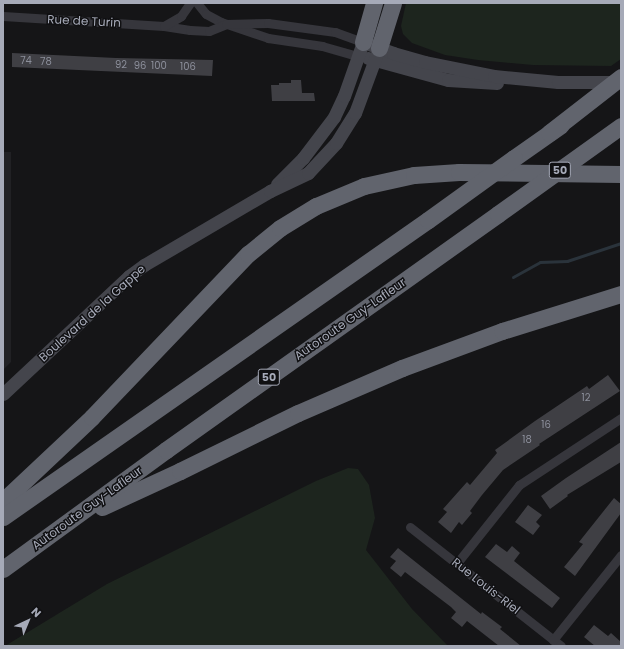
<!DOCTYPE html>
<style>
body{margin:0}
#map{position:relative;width:624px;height:649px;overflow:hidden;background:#151517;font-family:Poppins,sans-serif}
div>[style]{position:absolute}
.built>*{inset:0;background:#212124}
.green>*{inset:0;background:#1d251e}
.stream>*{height:3px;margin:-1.5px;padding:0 1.5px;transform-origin:1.5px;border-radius:1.5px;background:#2a333b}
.building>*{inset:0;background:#3f3f44}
.street>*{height:9px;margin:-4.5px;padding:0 4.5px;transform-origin:4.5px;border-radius:4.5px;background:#36363c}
.secondary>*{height:13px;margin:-6.5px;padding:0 6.5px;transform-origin:6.5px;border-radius:6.5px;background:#44454c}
.highway>*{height:17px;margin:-8.5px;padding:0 8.5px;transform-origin:8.5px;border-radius:8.5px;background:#61646d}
.highway-bridge>*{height:17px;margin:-8.5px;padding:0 8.5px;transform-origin:8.5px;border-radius:8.5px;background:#61646d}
span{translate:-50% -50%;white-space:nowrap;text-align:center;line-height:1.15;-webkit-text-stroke:3px #101012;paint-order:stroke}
.number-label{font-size:10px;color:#8c8f9b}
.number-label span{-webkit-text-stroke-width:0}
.shield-label span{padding:1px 3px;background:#101012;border:1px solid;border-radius:3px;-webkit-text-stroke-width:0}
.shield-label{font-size:11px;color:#a6aab8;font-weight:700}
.street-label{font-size:12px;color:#a6aab8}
.frame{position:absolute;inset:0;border:4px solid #a6aab8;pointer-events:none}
.north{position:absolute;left:8px;top:601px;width:40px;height:40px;-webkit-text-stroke:3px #101012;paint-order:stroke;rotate:44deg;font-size:11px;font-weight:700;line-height:16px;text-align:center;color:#a6aab8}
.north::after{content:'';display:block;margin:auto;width:14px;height:18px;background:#a6aab8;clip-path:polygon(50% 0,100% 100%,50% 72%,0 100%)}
</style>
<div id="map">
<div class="built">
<div style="clip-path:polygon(3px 152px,11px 152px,11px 362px,3px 370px)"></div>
</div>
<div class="green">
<div style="clip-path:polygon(406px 3px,621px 3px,621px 59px,611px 66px,533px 65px,478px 60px,445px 55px,412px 43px,403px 34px,401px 26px)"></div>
<div style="clip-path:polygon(348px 468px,358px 469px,369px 485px,375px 518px,366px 550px,412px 609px,448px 646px,5px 646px,107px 584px,316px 481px)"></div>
</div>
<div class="stream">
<div style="left:513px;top:277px;width:31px;rotate:-29deg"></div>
<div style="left:540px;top:262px;width:27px;rotate:-2deg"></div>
<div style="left:567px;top:261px;width:57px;rotate:-18.4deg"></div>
</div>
<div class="building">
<div style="clip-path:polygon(12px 53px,116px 58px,213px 60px,212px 76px,12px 67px)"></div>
<div style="clip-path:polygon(291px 80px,301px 80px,302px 93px,314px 93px,315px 101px,272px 101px,271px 85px,279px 85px,279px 83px,291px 83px)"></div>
<div style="clip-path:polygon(608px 375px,620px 391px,539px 444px,540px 445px,503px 470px,482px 495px,470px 511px,472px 513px,462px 525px,459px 522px,451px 533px,438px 522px,447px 512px,443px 509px,467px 482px,470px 485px,497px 453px,495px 450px,535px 421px,587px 386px,589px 389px)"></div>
<div style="clip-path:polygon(621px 442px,621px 462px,567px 495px,568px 496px,550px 509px,541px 496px,566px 478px)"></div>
<div style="clip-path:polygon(614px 498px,621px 504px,621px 513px,575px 576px,564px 567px,583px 544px,579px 542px)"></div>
<div style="clip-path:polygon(528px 505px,542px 515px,536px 522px,540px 526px,533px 535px,515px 522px)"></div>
<div style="clip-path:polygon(496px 544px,507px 552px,512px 546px,520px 553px,514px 561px,560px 598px,552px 608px,485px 557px)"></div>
<div style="clip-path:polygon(398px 548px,481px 614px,482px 612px,502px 627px,500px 629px,521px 646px,499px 646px,467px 621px,462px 627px,451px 618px,456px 612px,451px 607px,405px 572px,401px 577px,390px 568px,396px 561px,390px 557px)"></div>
<div style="clip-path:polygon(594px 625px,608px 636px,611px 633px,621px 642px,621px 646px,595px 646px,584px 637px)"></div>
</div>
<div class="street">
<div style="left:197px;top:3px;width:14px;rotate:51deg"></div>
<div style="left:206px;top:14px;width:17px;rotate:28deg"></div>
<div style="left:221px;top:22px;width:50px;rotate:18.8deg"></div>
<div style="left:268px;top:38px;width:55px;rotate:8.4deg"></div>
<div style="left:322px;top:46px;width:37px;rotate:16deg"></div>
<div style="left:3px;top:16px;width:161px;rotate:3.6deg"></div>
<div style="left:164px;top:26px;width:26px;rotate:9deg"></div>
<div style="left:190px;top:30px;width:19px;rotate:3deg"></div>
<div style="left:209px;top:31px;width:18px;rotate:-22deg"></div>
<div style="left:226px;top:24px;width:42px;rotate:-1.4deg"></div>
<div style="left:268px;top:23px;width:68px;rotate:7.7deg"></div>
<div style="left:335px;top:32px;width:30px;rotate:20deg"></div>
<div style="left:164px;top:26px;width:20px;rotate:-30deg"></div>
<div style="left:181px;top:16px;width:16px;rotate:-55deg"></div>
<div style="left:410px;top:527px;width:192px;rotate:38.2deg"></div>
<div style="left:457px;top:563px;width:100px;rotate:-51.5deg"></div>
<div style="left:519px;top:485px;width:122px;rotate:-33.3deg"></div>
<div style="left:553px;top:640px;width:109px;rotate:-51.3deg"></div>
</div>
<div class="secondary">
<div style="left:368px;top:58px;width:83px;rotate:15.4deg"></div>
<div style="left:448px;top:80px;width:49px;rotate:3.5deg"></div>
<div style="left:277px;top:184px;width:37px;rotate:-45deg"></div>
<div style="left:303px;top:158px;width:51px;rotate:-52.9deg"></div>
<div style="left:334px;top:117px;width:23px;rotate:-65deg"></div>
<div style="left:344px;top:96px;width:57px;rotate:-70.6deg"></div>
<div style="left:363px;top:42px;width:32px;rotate:20deg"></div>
<div style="left:393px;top:53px;width:33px;rotate:16deg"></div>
<div style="left:425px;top:62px;width:70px;rotate:11.5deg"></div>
<div style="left:494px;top:76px;width:64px;rotate:5.4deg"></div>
<div style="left:558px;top:82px;width:61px"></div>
<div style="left:3px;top:394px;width:173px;rotate:-43.1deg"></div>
<div style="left:129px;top:276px;width:19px;rotate:-36deg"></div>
<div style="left:144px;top:265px;width:146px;rotate:-30.4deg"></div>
<div style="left:270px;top:191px;width:42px;rotate:-25.3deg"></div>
<div style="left:308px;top:173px;width:41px;rotate:-47deg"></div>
<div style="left:336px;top:143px;width:36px;rotate:-58deg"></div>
<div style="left:355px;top:113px;width:69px;rotate:-69.7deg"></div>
</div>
<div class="highway">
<div style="left:363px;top:42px;width:41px;rotate:-74.2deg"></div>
<div style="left:379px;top:48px;width:47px;rotate:-72.7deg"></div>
<div style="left:514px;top:158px;width:57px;rotate:-35.1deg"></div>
<div style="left:3px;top:501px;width:122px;rotate:-43.3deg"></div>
<div style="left:92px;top:417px;width:226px;rotate:-46.3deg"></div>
<div style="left:248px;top:254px;width:41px;rotate:-39.1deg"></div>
<div style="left:280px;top:228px;width:42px;rotate:-31.4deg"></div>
<div style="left:316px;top:206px;width:52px;rotate:-22.6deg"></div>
<div style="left:364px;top:186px;width:51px;rotate:-12.4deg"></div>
<div style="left:414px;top:175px;width:45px;rotate:-3.8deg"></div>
<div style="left:459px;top:172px;width:162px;rotate:0.7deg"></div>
<div style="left:102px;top:507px;width:86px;rotate:-24.8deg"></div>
<div style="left:180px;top:471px;width:131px;rotate:-26.2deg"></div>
<div style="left:298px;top:413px;width:113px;rotate:-23.4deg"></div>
<div style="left:402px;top:368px;width:107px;rotate:-20.3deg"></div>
<div style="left:502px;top:331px;width:125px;rotate:-17.3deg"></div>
<div style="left:3px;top:517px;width:518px;rotate:-34.95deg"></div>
<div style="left:3px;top:569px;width:202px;rotate:-36.1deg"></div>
<div style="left:166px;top:450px;width:407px;rotate:-35.4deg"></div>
</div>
<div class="highway-bridge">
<div style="left:549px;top:133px;width:91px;rotate:-37.9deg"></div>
<div style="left:498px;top:214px;width:151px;rotate:-35.6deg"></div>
<div style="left:428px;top:220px;width:106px;rotate:-35.8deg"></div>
</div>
<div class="number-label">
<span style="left:26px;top:61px">74</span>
<span style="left:46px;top:62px">78</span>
<span style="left:121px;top:65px">92</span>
<span style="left:140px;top:66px">96</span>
<span style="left:159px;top:66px">100</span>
<span style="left:188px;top:67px">106</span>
<span style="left:586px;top:398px">12</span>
<span style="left:546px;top:425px">16</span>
<span style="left:527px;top:440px">18</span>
</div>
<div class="shield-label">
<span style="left:560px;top:170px">50</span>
<span style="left:269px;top:377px">50</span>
</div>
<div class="street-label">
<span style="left:84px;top:21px;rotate:3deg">Rue de Turin</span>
<span style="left:92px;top:313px;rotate:-42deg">Boulevard de la Gappe</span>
<span style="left:350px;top:319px;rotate:-35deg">Autoroute Guy-Lafleur</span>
<span style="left:87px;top:508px;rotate:-36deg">Autoroute Guy-Lafleur</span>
<span style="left:486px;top:586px;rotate:38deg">Rue Louis-Riel</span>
</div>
<div class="frame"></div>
<div class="north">N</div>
</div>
